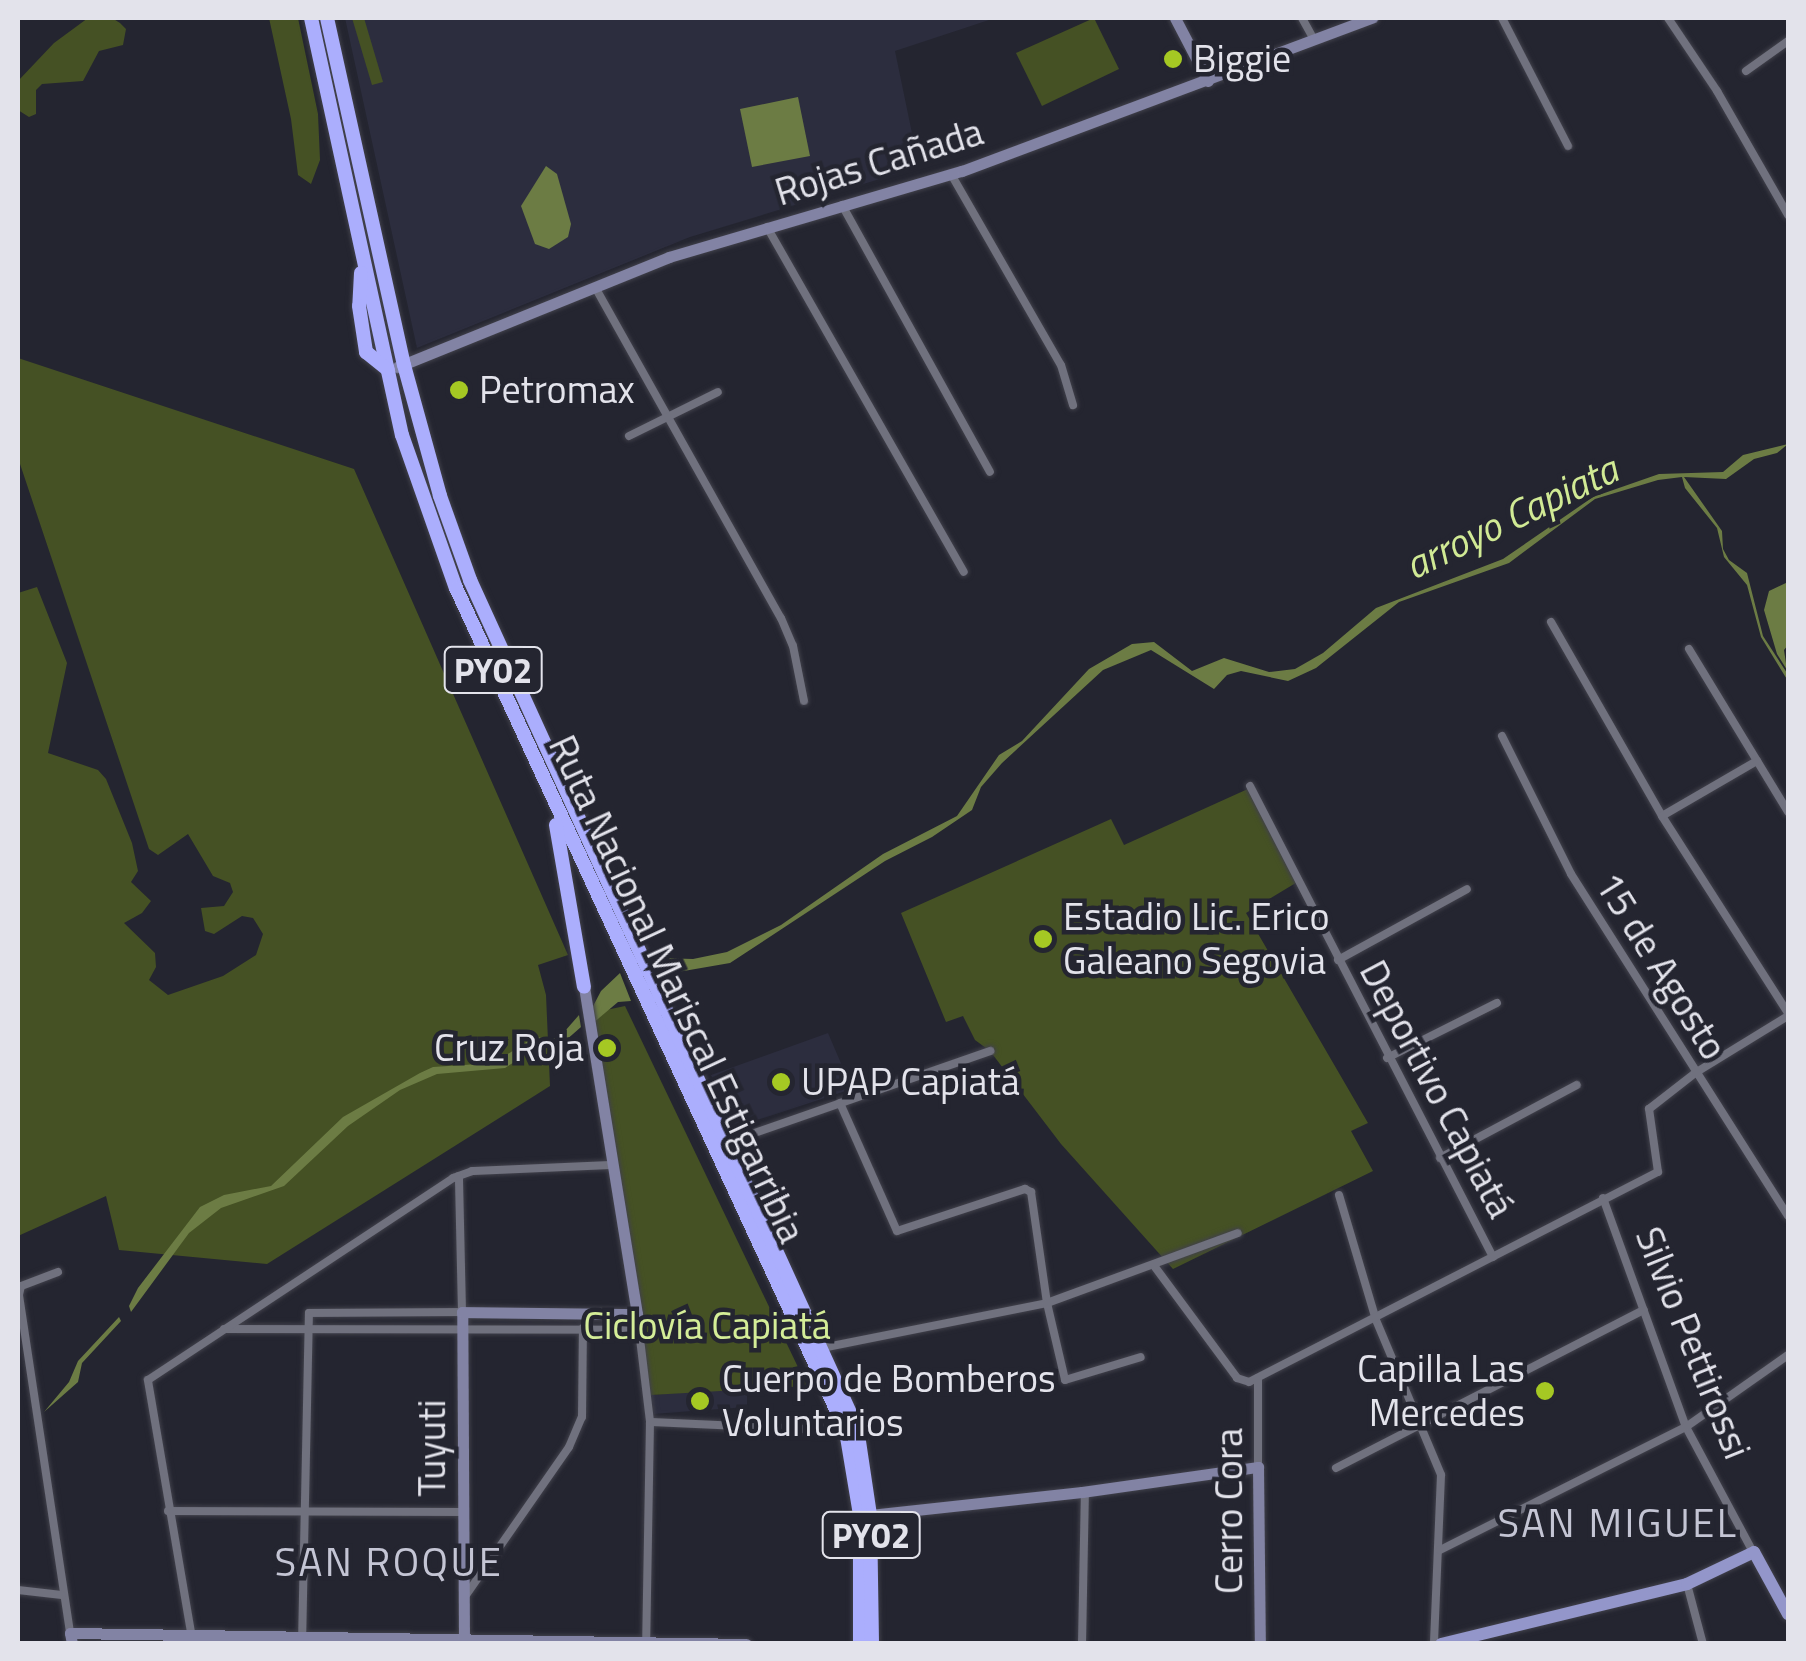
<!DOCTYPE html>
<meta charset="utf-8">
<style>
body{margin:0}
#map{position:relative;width:1806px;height:1661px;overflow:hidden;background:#242530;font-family:"Titillium Web",sans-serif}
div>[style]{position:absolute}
.built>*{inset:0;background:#2c2d3e}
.green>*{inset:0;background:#455124}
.water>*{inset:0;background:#6c7c44}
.roads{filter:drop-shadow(0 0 2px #41414b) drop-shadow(0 0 2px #41414b)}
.street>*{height:8px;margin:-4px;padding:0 4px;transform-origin:4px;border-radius:4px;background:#70717e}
.secondary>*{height:11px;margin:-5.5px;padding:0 5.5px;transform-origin:5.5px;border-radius:5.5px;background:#8283a4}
.primary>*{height:12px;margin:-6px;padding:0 6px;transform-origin:6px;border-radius:6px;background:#9396ca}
.highway>*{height:14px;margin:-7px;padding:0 7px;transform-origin:7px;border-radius:7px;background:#abaefd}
.dots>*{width:28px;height:28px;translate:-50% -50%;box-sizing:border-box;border:5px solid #242530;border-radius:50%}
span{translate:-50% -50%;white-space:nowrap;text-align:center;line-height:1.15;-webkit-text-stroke:9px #242530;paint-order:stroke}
.shield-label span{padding:2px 8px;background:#242530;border:2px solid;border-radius:8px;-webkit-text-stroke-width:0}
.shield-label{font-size:35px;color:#e3e3eb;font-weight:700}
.poi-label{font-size:38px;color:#e3e3eb}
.left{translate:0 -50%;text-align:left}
.right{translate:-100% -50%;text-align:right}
.street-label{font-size:38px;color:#e3e3eb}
.park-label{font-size:38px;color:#d4ed98}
.water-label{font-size:40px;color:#d1ea95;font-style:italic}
.neighbourhood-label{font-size:40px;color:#c4c5d4;letter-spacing:2.5px}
.frame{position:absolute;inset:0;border:20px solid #e3e3eb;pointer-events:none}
</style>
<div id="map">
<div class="built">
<div style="clip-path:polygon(345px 18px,988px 18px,989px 20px,895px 51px,919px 167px,690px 237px,417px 348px)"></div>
<div style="clip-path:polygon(828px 1033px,852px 1089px,736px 1127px,711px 1075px)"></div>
<div style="clip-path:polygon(747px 1388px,747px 1407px,653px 1414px,651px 1395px)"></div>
</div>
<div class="green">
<div style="clip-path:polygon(88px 18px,112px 18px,120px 23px,126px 29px,123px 45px,99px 51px,83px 81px,42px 84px,36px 90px,36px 114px,29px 117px,18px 110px,18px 81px,54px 43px)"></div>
<div style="clip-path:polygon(269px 18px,298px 18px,318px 114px,320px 160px,311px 184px,298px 175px,291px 119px)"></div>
<div style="clip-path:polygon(352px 18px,364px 18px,383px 82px,372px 85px)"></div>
<div style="clip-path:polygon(1094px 18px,1119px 69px,1042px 106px,1016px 53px)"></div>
<div style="clip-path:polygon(18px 358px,354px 469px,568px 955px,538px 965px,546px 995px,550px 1086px,267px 1264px,119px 1250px,106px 1196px,18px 1236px,18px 593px,37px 587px,67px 663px,48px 753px,98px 770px,106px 779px,132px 843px,138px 871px,131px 882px,151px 901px,142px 913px,124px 923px,155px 953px,156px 967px,149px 980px,168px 995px,223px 976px,256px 955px,263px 934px,253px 918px,242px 916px,214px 934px,205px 931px,201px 908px,224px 906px,233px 892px,230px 883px,213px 876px,188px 834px,158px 855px,149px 849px,18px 458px)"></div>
<div style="clip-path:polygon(1250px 788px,1299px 881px,1246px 913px,1368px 1123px,1351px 1131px,1373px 1171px,1173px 1269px,1061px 1144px,990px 1051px,975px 1040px,963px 1016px,946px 1022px,901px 913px,1111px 819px,1124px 845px)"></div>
<div style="clip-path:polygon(625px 1006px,807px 1386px,651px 1395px,592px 1013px)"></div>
</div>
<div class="water">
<div style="clip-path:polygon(798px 97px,810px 156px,752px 167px,740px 109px)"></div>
<div style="clip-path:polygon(546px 166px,557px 174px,571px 224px,568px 237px,549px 249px,535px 244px,521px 206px)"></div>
<div style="clip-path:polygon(1788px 444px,1777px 453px,1754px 459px,1726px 479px,1684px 477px,1722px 531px,1723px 549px,1729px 560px,1747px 573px,1763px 636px,1787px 673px,1788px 681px,1761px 637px,1747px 585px,1724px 557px,1717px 528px,1685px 488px,1682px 477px,1658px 480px,1595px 499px,1509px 563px,1399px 602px,1316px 668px,1288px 681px,1241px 671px,1227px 675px,1214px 689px,1151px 650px,1103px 670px,1002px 763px,981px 787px,972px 810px,932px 837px,885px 861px,730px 963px,678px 972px,671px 979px,661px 958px,693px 959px,727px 952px,781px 925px,883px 854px,957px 816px,999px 755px,1022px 741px,1089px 669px,1132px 644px,1154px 642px,1192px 671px,1224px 658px,1269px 672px,1295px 669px,1323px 653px,1376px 608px,1503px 559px,1593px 497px,1659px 474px,1723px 472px,1743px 455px)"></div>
<div style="clip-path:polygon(1788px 582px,1788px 645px,1784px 650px,1787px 670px,1777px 654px,1764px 610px,1769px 591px)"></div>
<div style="clip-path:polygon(620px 973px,631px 1001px,618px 1002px,592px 1024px,591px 1010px,601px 991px)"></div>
<div style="clip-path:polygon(579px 1015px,581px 1027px,565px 1041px,545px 1042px,505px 1068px,437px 1074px,400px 1090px,348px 1126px,284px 1186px,221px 1208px,189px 1233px,131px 1312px,129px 1306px,138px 1288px,200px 1207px,224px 1195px,271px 1186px,343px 1117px,420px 1073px,433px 1067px,494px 1063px,534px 1037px,558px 1039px)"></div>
<div style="clip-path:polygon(119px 1317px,121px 1321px,82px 1363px,78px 1382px,44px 1412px,69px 1382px,78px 1361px)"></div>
</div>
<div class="roads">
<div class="street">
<div style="left:1302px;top:18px;width:25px;rotate:61deg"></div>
<div style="left:1502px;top:18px;width:144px;rotate:62.7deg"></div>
<div style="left:1668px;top:18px;width:88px;rotate:56.1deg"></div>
<div style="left:1717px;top:91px;width:143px;rotate:60.2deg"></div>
<div style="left:1746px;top:71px;width:52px;rotate:-35.5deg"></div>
<div style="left:951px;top:174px;width:220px;rotate:60.1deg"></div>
<div style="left:1061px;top:365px;width:42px;rotate:73.3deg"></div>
<div style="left:842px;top:205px;width:305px;rotate:61deg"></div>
<div style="left:767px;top:227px;width:397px;rotate:60.3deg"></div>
<div style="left:595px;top:287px;width:380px;rotate:60.7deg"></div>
<div style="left:781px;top:618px;width:30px;rotate:67deg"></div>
<div style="left:793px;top:646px;width:56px;rotate:78.7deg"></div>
<div style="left:629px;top:436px;width:99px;rotate:-26.3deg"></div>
<div style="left:1551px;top:622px;width:224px;rotate:60.2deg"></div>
<div style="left:1662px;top:816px;width:234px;rotate:57.4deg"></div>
<div style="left:1689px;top:649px;width:191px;rotate:58.7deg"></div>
<div style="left:1502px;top:736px;width:154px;rotate:63.4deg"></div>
<div style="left:1571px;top:874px;width:405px;rotate:57.6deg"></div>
<div style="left:1250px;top:786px;width:530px;rotate:62.71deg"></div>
<div style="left:1662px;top:816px;width:110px;rotate:-30.1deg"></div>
<div style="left:1338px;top:960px;width:147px;rotate:-28.8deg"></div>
<div style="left:1387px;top:1058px;width:123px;rotate:-26.6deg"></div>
<div style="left:840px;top:1103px;width:140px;rotate:66deg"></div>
<div style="left:897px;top:1231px;width:135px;rotate:-18.2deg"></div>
<div style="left:1025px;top:1189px;width:7px;rotate:27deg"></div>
<div style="left:1031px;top:1192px;width:112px;rotate:81.8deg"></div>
<div style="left:1047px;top:1303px;width:79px;rotate:76.8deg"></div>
<div style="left:1065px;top:1380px;width:79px;rotate:-16.8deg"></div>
<div style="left:726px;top:1143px;width:280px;rotate:-19.2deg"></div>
<div style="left:1440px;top:1158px;width:155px;rotate:-28.1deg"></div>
<div style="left:1339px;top:1195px;width:130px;rotate:73.5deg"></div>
<div style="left:1376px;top:1320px;width:168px;rotate:67.2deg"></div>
<div style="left:1441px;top:1475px;width:169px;rotate:92.4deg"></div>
<div style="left:1603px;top:1198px;width:244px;rotate:70.1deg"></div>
<div style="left:1686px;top:1427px;width:142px;rotate:61.8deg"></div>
<div style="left:1155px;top:1267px;width:138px;rotate:53.5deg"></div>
<div style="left:1237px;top:1378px;width:13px;rotate:18deg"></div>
<div style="left:1249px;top:1382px;width:460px;rotate:-27.2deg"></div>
<div style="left:1658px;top:1172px;width:64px;rotate:-98.1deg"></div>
<div style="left:1649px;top:1109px;width:58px;rotate:-38deg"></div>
<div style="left:1695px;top:1073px;width:109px;rotate:-31.5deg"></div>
<div style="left:58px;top:1272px;width:40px;rotate:159deg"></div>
<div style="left:21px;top:1286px;width:9px;rotate:103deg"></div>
<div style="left:19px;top:1295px;width:342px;rotate:81.4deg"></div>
<div style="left:637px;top:1314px;width:109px;rotate:83.1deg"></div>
<div style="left:650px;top:1422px;width:220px;rotate:91deg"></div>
<div style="left:224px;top:1329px;width:415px;rotate:0.1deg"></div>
<div style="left:822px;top:1348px;width:229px;rotate:-11.3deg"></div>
<div style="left:1047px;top:1303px;width:203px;rotate:-20.1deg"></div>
<div style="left:650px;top:1422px;width:196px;rotate:2.6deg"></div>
<div style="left:1258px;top:1467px;width:89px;rotate:-90deg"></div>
<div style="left:1336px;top:1468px;width:346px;rotate:-27.2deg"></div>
<div style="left:168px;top:1511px;width:294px;rotate:0.2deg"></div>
<div style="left:1440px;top:1550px;width:275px;rotate:-26.6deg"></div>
<div style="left:1686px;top:1427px;width:125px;rotate:-35.2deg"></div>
<div style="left:1687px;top:1584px;width:62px;rotate:75.1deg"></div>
<div style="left:18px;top:1590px;width:44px;rotate:6.5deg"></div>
<div style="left:464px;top:1598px;width:184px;rotate:-55.2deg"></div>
<div style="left:569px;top:1447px;width:33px;rotate:-67deg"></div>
<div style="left:582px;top:1417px;width:89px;rotate:-89.4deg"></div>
<div style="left:193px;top:1644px;width:268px;rotate:-99.7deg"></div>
<div style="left:148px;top:1380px;width:366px;rotate:-33.5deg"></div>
<div style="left:453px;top:1178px;width:20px;rotate:-20deg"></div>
<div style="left:472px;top:1171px;width:140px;rotate:-2.5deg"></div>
<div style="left:302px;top:1644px;width:331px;rotate:-88.8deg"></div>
<div style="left:309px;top:1313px;width:153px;rotate:-0.4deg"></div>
<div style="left:462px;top:1312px;width:136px;rotate:-91.3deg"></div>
<div style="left:1082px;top:1644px;width:152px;rotate:-88.9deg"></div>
</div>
<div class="secondary">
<div style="left:1175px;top:18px;width:71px;rotate:62.4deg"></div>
<div style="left:397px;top:367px;width:293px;rotate:-22deg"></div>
<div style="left:669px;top:257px;width:305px;rotate:-16.4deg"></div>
<div style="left:962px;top:171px;width:438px;rotate:-20.5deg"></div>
<div style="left:870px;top:1515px;width:213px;rotate:-6.2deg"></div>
<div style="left:1082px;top:1492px;width:178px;rotate:-8.1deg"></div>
<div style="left:1258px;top:1467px;width:177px;rotate:89.4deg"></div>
<div style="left:72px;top:1644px;width:11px;rotate:-100deg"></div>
<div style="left:70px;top:1633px;width:676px;rotate:0.93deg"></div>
<div style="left:464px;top:1644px;width:332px;rotate:-90.3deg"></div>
<div style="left:462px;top:1312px;width:175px;rotate:0.7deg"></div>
<div style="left:637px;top:1314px;width:331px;rotate:-99.2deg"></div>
</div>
<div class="primary">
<div style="left:1441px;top:1644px;width:253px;rotate:-13.7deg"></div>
<div style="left:1687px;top:1584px;width:74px;rotate:-25.5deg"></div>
<div style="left:1754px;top:1552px;width:71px;rotate:61.3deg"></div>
</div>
<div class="highway">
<div style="left:311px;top:18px;width:427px;rotate:77.7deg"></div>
<div style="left:402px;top:435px;width:162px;rotate:70.6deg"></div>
<div style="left:456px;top:588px;width:929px;rotate:65.17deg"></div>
<div style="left:846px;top:1431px;width:85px;rotate:80.5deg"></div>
<div style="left:860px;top:1515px;width:129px;rotate:90deg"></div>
<div style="left:327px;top:18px;width:355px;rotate:77.5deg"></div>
<div style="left:404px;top:365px;width:136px;rotate:74.6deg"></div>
<div style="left:440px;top:496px;width:89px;rotate:70.3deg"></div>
<div style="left:470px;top:580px;width:932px;rotate:65.47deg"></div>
<div style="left:857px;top:1428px;width:88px;rotate:81.5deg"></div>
<div style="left:870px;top:1515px;width:129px;rotate:89.1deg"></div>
<div style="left:361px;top:273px;width:33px;rotate:93deg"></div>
<div style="left:359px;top:306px;width:47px;rotate:81.3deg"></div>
<div style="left:366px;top:352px;width:28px;rotate:39deg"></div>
<div style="left:556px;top:825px;width:164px;rotate:80.2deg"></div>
</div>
</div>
<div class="dots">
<div style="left:1173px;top:59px;background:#a5c823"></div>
<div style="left:459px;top:390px;background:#a5c823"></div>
<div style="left:1043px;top:939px;background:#a5c823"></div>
<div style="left:607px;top:1048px;background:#a5c823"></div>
<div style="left:781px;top:1082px;background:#a5c823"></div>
<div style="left:1545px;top:1391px;background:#a5c823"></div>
<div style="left:700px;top:1401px;background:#a5c823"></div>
</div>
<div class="shield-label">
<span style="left:493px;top:670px">PY02</span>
<span style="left:871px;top:1535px">PY02</span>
</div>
<div class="poi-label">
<span class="left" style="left:1193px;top:59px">Biggie</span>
<span class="left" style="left:479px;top:390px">Petromax</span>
<span class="left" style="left:1063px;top:939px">Estadio Lic. Erico<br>Galeano Segovia</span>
<span class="right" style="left:584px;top:1048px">Cruz Roja</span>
<span class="left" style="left:801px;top:1082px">UPAP Capiatá</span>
<span class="right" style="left:1525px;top:1391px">Capilla Las<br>Mercedes</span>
<span class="left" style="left:722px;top:1401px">Cuerpo de Bomberos<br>Voluntarios</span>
</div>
<div class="street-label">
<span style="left:879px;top:162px;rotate:-17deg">Rojas Cañada</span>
<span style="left:1661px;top:966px;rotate:58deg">15 de Agosto</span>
<span style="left:677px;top:989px;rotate:65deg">Ruta Nacional Mariscal Estigarribia</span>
<span style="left:1437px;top:1089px;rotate:62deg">Deportivo Capiatá</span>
<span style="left:1693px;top:1343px;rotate:68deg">Silvio Pettirossi</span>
<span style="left:432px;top:1448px;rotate:-90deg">Tuyuti</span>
<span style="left:1229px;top:1511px;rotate:-90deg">Cerro Cora</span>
</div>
<div class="park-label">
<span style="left:707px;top:1326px">Ciclovía Capiatá</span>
</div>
<div class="water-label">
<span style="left:1511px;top:517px;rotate:-26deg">arroyo Capiata</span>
</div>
<div class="neighbourhood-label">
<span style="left:1618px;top:1523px">SAN MIGUEL</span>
<span style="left:389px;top:1562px">SAN ROQUE</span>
</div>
<div class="frame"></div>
</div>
